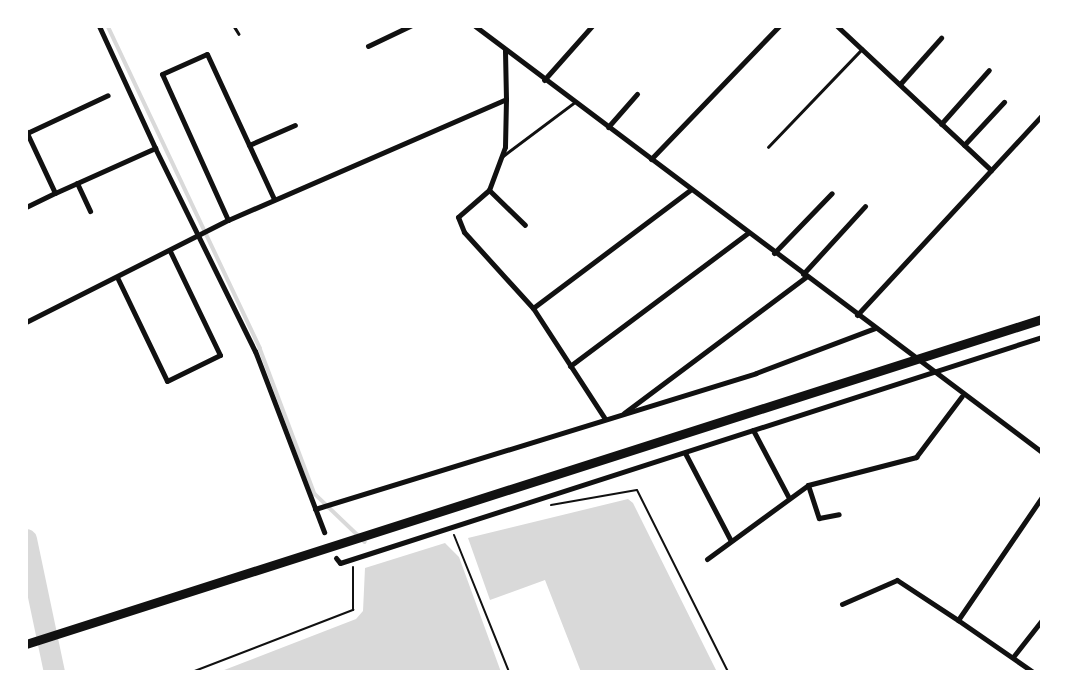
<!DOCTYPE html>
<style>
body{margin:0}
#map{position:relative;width:1068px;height:698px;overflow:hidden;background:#fff;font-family:"Open Sans",sans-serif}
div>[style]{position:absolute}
.water>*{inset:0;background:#d9d9d9}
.stream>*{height:3.5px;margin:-1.75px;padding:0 1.75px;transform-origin:1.75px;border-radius:1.75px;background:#d9d9d9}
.river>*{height:21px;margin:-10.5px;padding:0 10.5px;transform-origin:10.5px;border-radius:10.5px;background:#d9d9d9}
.path>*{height:2px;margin:-1px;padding:0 1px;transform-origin:1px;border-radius:1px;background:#111}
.service>*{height:2.5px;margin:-1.25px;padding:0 1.25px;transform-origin:1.25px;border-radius:1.25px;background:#111}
.minor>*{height:5px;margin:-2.5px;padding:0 2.5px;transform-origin:2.5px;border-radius:2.5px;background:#111}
.trunk>*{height:9px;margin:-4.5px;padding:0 4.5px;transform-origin:4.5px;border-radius:4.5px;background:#111}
span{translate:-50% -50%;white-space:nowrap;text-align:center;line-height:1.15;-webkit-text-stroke:7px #fff;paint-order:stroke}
.frame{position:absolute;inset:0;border:28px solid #fff;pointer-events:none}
</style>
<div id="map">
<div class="water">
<div style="clip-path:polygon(628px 499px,633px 503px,717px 672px,581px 672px,545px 580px,490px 600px,468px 538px)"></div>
<div style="clip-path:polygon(445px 543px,459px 557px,501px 672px,219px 672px,356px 619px,363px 611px,365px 568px)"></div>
</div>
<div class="stream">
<div style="left:108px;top:26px;width:356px;rotate:64.7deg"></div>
<div style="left:260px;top:348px;width:156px;rotate:69.4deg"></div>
<div style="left:315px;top:494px;width:69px;rotate:43.8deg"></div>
</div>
<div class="river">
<div style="left:26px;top:539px;width:136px;rotate:78.1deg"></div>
</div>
<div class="path">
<div style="left:551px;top:505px;width:87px;rotate:-9.9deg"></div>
<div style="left:637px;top:490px;width:203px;rotate:63.4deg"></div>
<div style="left:454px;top:535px;width:148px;rotate:68.1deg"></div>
<div style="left:192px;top:672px;width:173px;rotate:-21.1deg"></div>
<div style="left:353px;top:610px;width:43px;rotate:-90deg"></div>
</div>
<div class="service">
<div style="left:234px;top:26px;width:9px;rotate:58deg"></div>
<div style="left:768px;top:147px;width:136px;rotate:-46.2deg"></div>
<div style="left:503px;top:156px;width:90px;rotate:-36.9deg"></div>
</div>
<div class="minor">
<div style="left:99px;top:26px;width:134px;rotate:65.3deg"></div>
<div style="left:475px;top:26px;width:709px;rotate:36.92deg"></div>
<div style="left:837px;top:26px;width:211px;rotate:43.1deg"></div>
<div style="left:368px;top:46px;width:47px;rotate:-25.5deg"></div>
<div style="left:544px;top:80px;width:72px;rotate:-48.4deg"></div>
<div style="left:900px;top:84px;width:62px;rotate:-48.3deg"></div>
<div style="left:506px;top:99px;width:48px;rotate:91.2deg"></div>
<div style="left:505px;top:147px;width:46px;rotate:110.4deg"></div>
<div style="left:489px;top:190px;width:50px;rotate:44.2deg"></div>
<div style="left:941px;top:124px;width:72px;rotate:-48.4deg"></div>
<div style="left:608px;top:127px;width:44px;rotate:-48.7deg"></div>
<div style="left:26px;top:131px;width:68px;rotate:64.9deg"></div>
<div style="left:55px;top:193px;width:110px;rotate:-24.2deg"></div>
<div style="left:155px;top:148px;width:226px;rotate:63.8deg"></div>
<div style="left:255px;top:351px;width:194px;rotate:69.1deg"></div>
<div style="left:27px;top:133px;width:89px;rotate:-25.1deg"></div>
<div style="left:249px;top:145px;width:50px;rotate:-23.5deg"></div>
<div style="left:964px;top:145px;width:59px;rotate:-47.1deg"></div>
<div style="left:651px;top:159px;width:185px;rotate:-46.1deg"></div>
<div style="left:77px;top:183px;width:31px;rotate:65deg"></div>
<div style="left:489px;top:190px;width:41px;rotate:138.9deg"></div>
<div style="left:458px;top:217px;width:16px;rotate:68deg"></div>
<div style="left:464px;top:232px;width:103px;rotate:47.8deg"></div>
<div style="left:533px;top:308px;width:196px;rotate:-36.9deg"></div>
<div style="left:26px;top:207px;width:32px;rotate:-26deg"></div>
<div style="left:228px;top:220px;width:160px;rotate:-114.3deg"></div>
<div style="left:162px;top:74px;width:49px;rotate:-24deg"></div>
<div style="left:207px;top:54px;width:160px;rotate:65.2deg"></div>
<div style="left:774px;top:253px;width:83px;rotate:-46deg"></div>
<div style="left:803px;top:274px;width:92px;rotate:-47.6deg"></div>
<div style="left:117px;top:277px;width:115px;rotate:64.3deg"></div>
<div style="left:167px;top:381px;width:59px;rotate:-26.1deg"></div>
<div style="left:220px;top:355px;width:115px;rotate:-115.7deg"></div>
<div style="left:533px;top:308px;width:132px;rotate:57deg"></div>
<div style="left:857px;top:315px;width:272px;rotate:-47.2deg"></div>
<div style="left:26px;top:322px;width:226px;rotate:-26.8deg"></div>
<div style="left:228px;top:220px;width:303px;rotate:-23.5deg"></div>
<div style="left:506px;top:99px;width:49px;rotate:-91.2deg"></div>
<div style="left:570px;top:366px;width:222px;rotate:-36.8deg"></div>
<div style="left:624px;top:413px;width:227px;rotate:-36.8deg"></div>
<div style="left:753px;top:430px;width:77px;rotate:62.1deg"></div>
<div style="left:685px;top:453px;width:99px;rotate:62.4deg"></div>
<div style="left:808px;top:485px;width:35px;rotate:72deg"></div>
<div style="left:819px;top:518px;width:20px;rotate:-11deg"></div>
<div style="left:315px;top:509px;width:461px;rotate:-17.1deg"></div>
<div style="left:756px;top:373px;width:127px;rotate:-20.7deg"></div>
<div style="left:336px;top:558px;width:6px;rotate:51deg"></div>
<div style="left:340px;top:563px;width:737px;rotate:-17.85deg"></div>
<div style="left:707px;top:559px;width:125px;rotate:-36.2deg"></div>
<div style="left:808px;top:485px;width:112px;rotate:-14.5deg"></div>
<div style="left:916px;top:457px;width:76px;rotate:-53deg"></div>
<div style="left:842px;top:604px;width:60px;rotate:-23.6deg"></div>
<div style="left:897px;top:580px;width:73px;rotate:33.3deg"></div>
<div style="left:1013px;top:657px;width:47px;rotate:-51.9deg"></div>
<div style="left:1033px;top:672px;width:91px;rotate:-145.3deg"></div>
<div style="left:958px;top:620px;width:149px;rotate:-55.7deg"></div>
</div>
<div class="trunk">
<div style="left:26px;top:644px;width:1067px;rotate:-17.74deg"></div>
</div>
<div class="frame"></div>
</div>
